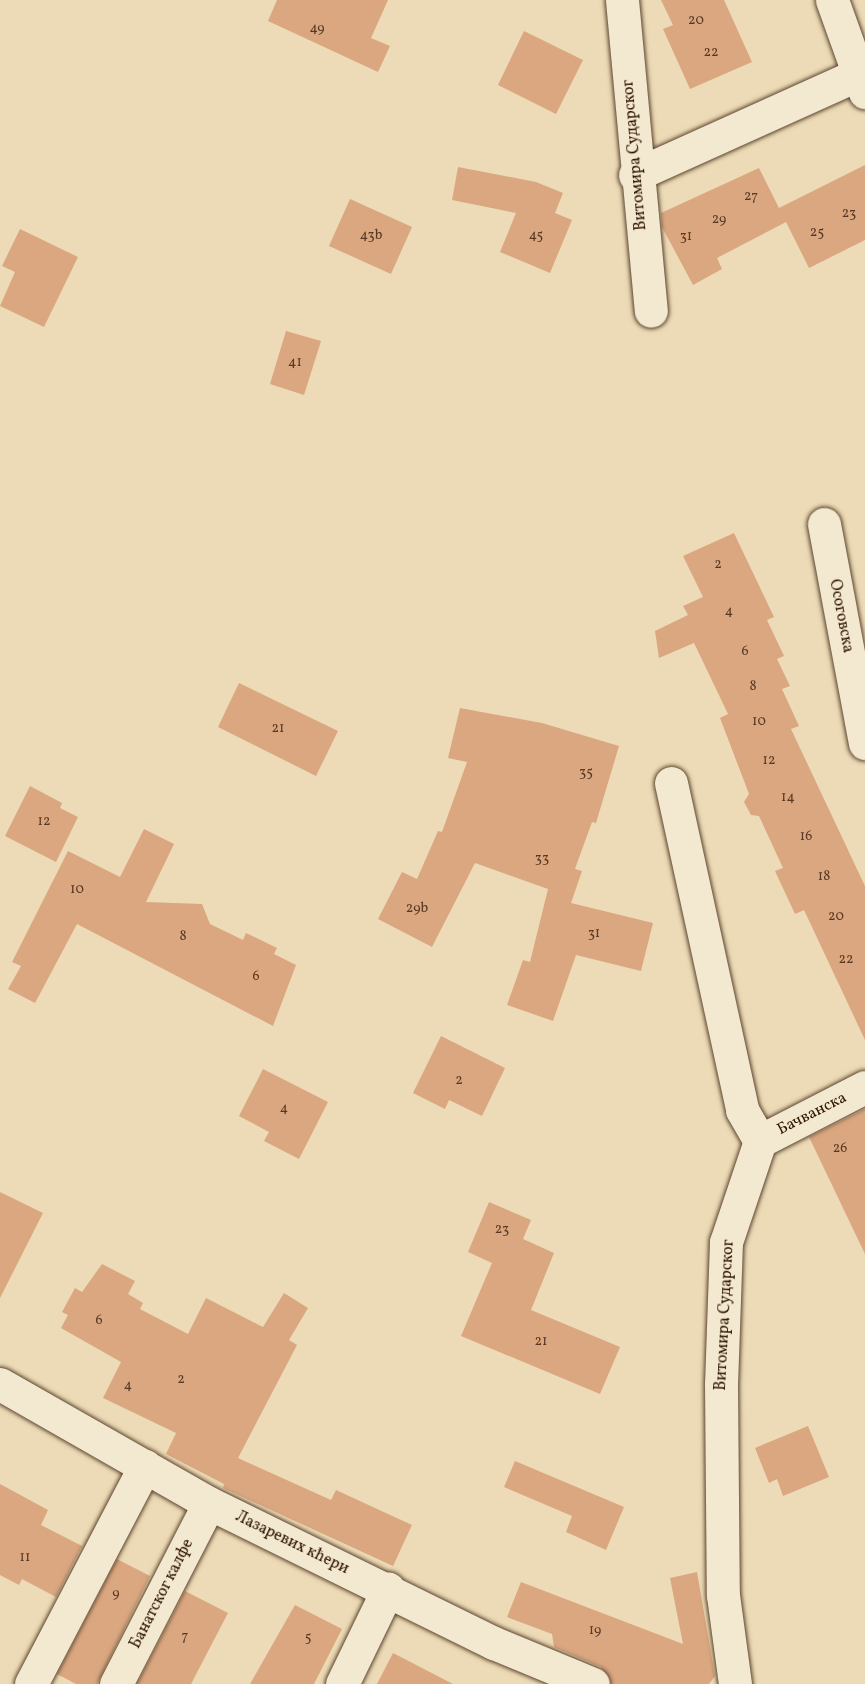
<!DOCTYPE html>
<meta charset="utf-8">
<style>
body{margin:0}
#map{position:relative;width:865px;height:1684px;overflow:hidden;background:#ecdbb6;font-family:Vollkorn,serif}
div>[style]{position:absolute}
.building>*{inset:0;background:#dba780}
.roads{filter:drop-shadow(0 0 2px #5d452f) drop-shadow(0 0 2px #5d452f)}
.street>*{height:33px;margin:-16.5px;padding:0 16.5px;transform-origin:16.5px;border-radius:16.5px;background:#f3e8d0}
span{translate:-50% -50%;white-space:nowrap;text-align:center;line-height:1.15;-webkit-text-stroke:5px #f3e8d0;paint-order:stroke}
.number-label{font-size:14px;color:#583822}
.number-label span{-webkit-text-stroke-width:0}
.street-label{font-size:16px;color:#2d1302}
</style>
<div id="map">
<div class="building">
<div style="clip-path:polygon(277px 0,388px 0,371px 38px,390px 46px,378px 72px,268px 21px)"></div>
<div style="clip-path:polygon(661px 0,724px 0,752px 62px,690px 89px,663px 29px,673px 25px)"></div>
<div style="clip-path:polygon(524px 31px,583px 60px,556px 114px,498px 85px)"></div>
<div style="clip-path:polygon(865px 165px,865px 240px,809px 268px,786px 222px,717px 258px,722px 269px,693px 285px,662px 227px,661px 213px,759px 168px,779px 208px)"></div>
<div style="clip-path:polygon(458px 167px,536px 182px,563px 193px,555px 213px,572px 220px,550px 273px,500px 252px,516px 213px,452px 200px)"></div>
<div style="clip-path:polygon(350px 199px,412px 227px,391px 274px,329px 246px)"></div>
<div style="clip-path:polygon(20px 229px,78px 257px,44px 327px,0 306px,15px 272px,2px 266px)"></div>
<div style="clip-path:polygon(286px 331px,321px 341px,304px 395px,270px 384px)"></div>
<div style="clip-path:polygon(734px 533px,774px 617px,767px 620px,784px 656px,777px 659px,790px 686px,782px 689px,799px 726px,791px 729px,865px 886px,865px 1040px,804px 910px,795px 914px,775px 871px,783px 868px,759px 816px,751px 815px,744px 802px,749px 794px,720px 718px,728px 714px,694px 643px,659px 658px,655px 631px,688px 615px,683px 606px,703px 597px,683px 556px)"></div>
<div style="clip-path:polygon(239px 683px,338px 731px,316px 776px,218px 727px)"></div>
<div style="clip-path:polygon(460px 708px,542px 723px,619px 746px,596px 823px,592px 822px,575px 869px,582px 871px,571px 903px,653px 923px,641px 971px,576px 955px,553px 1021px,507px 1005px,523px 960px,530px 962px,548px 889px,475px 863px,432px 947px,378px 919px,402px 872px,417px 879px,438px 831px,442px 832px,467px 762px,448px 758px)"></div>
<div style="clip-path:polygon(30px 786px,62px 803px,60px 808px,78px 817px,56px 862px,5px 836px)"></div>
<div style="clip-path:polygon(144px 829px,174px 844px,146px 902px,202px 904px,210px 924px,243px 940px,246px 933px,277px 948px,274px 954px,296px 965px,273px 1026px,77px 924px,35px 1003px,8px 989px,21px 966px,12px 962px,68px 851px,120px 877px)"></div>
<div style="clip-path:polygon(441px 1036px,505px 1068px,482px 1116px,449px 1100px,445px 1109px,413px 1093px)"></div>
<div style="clip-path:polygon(263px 1069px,328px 1102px,299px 1159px,264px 1141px,269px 1132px,239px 1116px)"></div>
<div style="clip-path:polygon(865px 1109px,865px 1254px,809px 1137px)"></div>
<div style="clip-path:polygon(0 1192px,43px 1213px,0 1298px)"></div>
<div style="clip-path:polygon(489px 1202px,531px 1220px,523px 1239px,554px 1253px,531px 1310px,620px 1347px,600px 1394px,461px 1336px,492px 1263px,468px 1252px)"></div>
<div style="clip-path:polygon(102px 1264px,135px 1281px,128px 1294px,143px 1303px,140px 1309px,188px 1334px,206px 1298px,263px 1327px,284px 1293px,308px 1308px,289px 1340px,297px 1345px,238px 1458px,331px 1500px,336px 1490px,412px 1525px,393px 1566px,223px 1488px,224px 1484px,166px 1454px,176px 1433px,103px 1398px,121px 1362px,61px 1328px,68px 1315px,62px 1312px,75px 1288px,82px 1292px)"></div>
<div style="clip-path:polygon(808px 1426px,829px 1477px,783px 1496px,777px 1479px,769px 1483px,755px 1448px)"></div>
<div style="clip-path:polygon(515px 1461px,624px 1507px,606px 1550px,566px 1532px,572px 1516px,504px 1487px)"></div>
<div style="clip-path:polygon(0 1484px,48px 1510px,41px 1525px,82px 1546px,56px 1597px,22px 1579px,19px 1585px,0 1575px)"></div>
<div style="clip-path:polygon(117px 1559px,150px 1576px,97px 1684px,76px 1684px,57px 1674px)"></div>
<div style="clip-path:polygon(697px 1572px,715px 1676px,709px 1684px,611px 1684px,601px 1667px,554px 1647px,552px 1634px,507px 1617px,521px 1582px,683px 1644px,670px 1578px)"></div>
<div style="clip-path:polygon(185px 1591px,228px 1613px,191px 1684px,137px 1684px)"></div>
<div style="clip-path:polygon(295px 1605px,342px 1629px,314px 1684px,250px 1684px)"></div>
<div style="clip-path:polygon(393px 1653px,453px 1684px,377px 1684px)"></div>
</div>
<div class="roads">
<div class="street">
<div style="left:622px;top:0;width:312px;rotate:84.7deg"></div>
<div style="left:832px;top:0;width:98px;rotate:70.3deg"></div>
<div style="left:635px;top:175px;width:243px;rotate:-24.3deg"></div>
<div style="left:824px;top:524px;width:223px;rotate:79.4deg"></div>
<div style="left:671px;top:783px;width:335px;rotate:77.7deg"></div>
<div style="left:742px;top:1110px;width:36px;rotate:60deg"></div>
<div style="left:760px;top:1141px;width:107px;rotate:108.6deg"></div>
<div style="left:726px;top:1242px;width:142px;rotate:92deg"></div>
<div style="left:721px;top:1384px;width:211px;rotate:89.5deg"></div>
<div style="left:723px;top:1595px;width:90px;rotate:82.3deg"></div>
<div style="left:760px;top:1141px;width:118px;rotate:-27.2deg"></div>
<div style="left:0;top:1384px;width:241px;rotate:29.7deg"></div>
<div style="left:209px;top:1503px;width:318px;rotate:26.2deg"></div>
<div style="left:494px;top:1643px;width:107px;rotate:22.5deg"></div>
<div style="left:31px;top:1684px;width:246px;rotate:-62.4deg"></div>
<div style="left:116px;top:1684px;width:203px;rotate:-62.8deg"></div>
<div style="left:342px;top:1684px;width:106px;rotate:-64.2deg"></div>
</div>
</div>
<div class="number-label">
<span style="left:696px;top:21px">20</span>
<span style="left:317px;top:29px">49</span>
<span style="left:711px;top:53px">22</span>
<span style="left:751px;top:197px">27</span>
<span style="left:849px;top:214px">23</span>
<span style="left:719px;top:220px">29</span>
<span style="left:817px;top:233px">25</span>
<span style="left:371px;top:236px">43b</span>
<span style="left:536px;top:236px">45</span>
<span style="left:686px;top:237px">31</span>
<span style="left:295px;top:363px">41</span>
<span style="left:718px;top:565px">2</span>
<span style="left:729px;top:612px">4</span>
<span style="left:745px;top:652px">6</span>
<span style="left:753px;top:687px">8</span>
<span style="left:759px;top:722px">10</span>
<span style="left:278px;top:729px">21</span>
<span style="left:769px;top:761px">12</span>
<span style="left:586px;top:773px">35</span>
<span style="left:788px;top:798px">14</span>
<span style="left:44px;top:822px">12</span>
<span style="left:806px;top:837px">16</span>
<span style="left:542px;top:859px">33</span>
<span style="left:824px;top:877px">18</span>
<span style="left:77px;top:890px">10</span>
<span style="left:417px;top:909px">29b</span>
<span style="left:836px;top:917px">20</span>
<span style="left:594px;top:934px">31</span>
<span style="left:183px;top:937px">8</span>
<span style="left:846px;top:960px">22</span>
<span style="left:256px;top:977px">6</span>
<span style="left:459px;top:1081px">2</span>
<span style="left:284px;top:1109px">4</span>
<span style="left:840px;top:1149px">26</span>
<span style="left:502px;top:1230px">23</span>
<span style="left:99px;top:1321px">6</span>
<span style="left:541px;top:1342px">21</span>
<span style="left:181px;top:1380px">2</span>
<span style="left:128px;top:1386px">4</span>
<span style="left:25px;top:1558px">11</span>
<span style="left:116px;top:1594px">9</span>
<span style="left:595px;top:1631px">19</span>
<span style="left:185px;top:1637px">7</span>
<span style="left:308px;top:1638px">5</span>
</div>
<div class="street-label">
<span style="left:635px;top:155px;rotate:-95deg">Витомира Сударског</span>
<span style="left:841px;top:616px;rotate:79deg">Осоговска</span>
<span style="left:812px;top:1114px;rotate:-27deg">Бачванска</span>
<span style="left:725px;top:1315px;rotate:-87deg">Витомира Сударског</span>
<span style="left:292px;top:1543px;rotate:26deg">Лазаревих кћери</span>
<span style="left:162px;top:1594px;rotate:-63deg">Банатског калфе</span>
</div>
</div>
